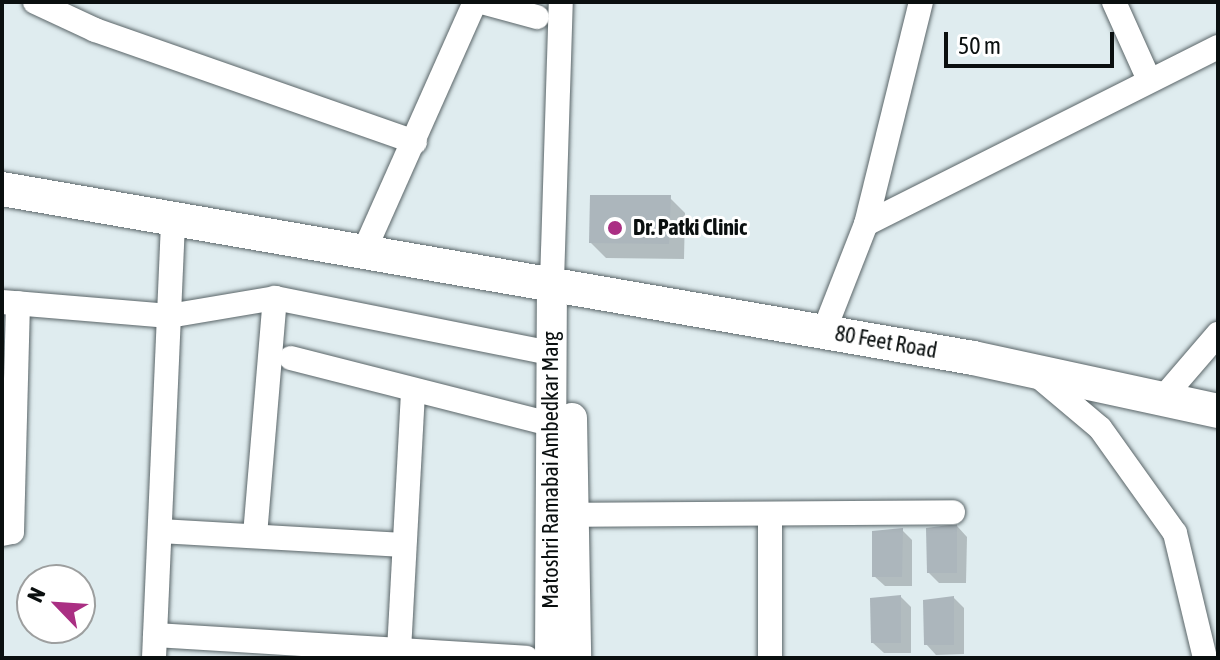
<!DOCTYPE html>
<style>
body{margin:0}
#map{position:relative;width:1220px;height:660px;overflow:hidden;background:#dfecef;font-family:"Asap Condensed",sans-serif}
div>[style]{position:absolute}
.shadow>*{inset:0;background:#0003}
.building>*{inset:0;background:#acb6bc}
.roads{filter:drop-shadow(0 0 2px #5a6568) drop-shadow(0 0 2px #5a6568)}
.minor>*{height:24px;margin:-12px;padding:0 12px;transform-origin:12px;border-radius:12px;background:#fff}
.tertiary>*{height:30px;margin:-15px;padding:0 15px;transform-origin:15px;border-radius:15px;background:#fff}
.secondary>*{height:34px;margin:-17px;padding:0 17px;transform-origin:17px;border-radius:17px;background:#fff}
.dots>*{width:22px;height:22px;translate:-50% -50%;box-sizing:border-box;border:4px solid #fff;border-radius:50%}
span{translate:-50% -50%;white-space:nowrap;text-align:center;line-height:1.15;-webkit-text-stroke:6px #fff;paint-order:stroke}
.poi-label{font-size:22px;color:#0a0f0f;font-weight:700}
.left{translate:0 -50%;text-align:left}
.street-label{font-size:22px;color:#0a0f0f}
.frame{position:absolute;inset:0;border:4px solid #0a0f0f;pointer-events:none}
.north{position:absolute;left:16px;top:564px;width:80px;height:80px;box-sizing:border-box;background:#fff;border:2px solid #9d9f9f;border-radius:50%;rotate:295deg;font-size:22px;font-weight:700;line-height:32px;text-align:center;color:#0a0f0f}
.north::after{content:'';display:block;margin:auto;width:28px;height:36px;background:#aa2f83;clip-path:polygon(50% 0,100% 100%,50% 72%,0 100%)}
.scale{position:absolute;left:944px;top:32px;width:170px;height:36px;box-sizing:border-box;border:4px solid #0a0f0f;border-top:0;padding-left:10px;font-size:24px;line-height:28px;white-space:nowrap;color:#0a0f0f;-webkit-text-stroke:6px #fff;paint-order:stroke}
</style>
<div id="map">
<div class="shadow">
<div style="clip-path:polygon(670px 198px,685px 213px,684px 259px,606px 258px,591px 243px)"></div>
<div style="clip-path:polygon(957px 526px,967px 537px,966px 583px,939px 583px,929px 573px)"></div>
<div style="clip-path:polygon(902px 530px,912px 540px,912px 586px,885px 586px,874px 576px)"></div>
<div style="clip-path:polygon(901px 597px,911px 607px,911px 653px,884px 653px,873px 643px)"></div>
<div style="clip-path:polygon(954px 598px,964px 608px,964px 654px,936px 655px,926px 644px)"></div>
</div>
<div class="building">
<div style="clip-path:polygon(590px 195px,671px 195px,669px 244px,589px 243px)"></div>
<div style="clip-path:polygon(957px 524px,957px 573px,927px 573px,926px 528px)"></div>
<div style="clip-path:polygon(903px 528px,902px 577px,872px 577px,872px 531px)"></div>
<div style="clip-path:polygon(901px 595px,901px 643px,871px 643px,870px 598px)"></div>
<div style="clip-path:polygon(954px 596px,954px 645px,924px 645px,923px 600px)"></div>
</div>
<div class="roads">
<div class="minor">
<div style="left:35px;top:2px;width:66px;rotate:25deg"></div>
<div style="left:95px;top:30px;width:339px;rotate:19.3deg"></div>
<div style="left:482px;top:2px;width:57px;rotate:15.3deg"></div>
<div style="left:1114px;top:2px;width:85px;rotate:65.8deg"></div>
<div style="left:866px;top:224px;width:394px;rotate:-26.7deg"></div>
<div style="left:365px;top:249px;width:270px;rotate:-66deg"></div>
<div style="left:552px;top:282px;width:280px;rotate:-88.2deg"></div>
<div style="left:2px;top:302px;width:168px;rotate:4.8deg"></div>
<div style="left:169px;top:316px;width:108px;rotate:-9.6deg"></div>
<div style="left:275px;top:298px;width:280px;rotate:11.3deg"></div>
<div style="left:824px;top:331px;width:115px;rotate:-68.6deg"></div>
<div style="left:866px;top:224px;width:229px;rotate:-76.1deg"></div>
<div style="left:291px;top:358px;width:270px;rotate:14.3deg"></div>
<div style="left:1037px;top:375px;width:82px;rotate:40.1deg"></div>
<div style="left:1100px;top:428px;width:129px;rotate:54.5deg"></div>
<div style="left:1175px;top:533px;width:129px;rotate:76.5deg"></div>
<div style="left:1162px;top:399px;width:86px;rotate:-49.3deg"></div>
<div style="left:770px;top:514px;width:144px;rotate:90deg"></div>
<div style="left:556px;top:515px;width:397px;rotate:-0.4deg"></div>
<div style="left:160px;top:531px;width:244px;rotate:3.3deg"></div>
<div style="left:2px;top:534px;width:10px;rotate:-11deg"></div>
<div style="left:12px;top:532px;width:229px;rotate:-88.5deg"></div>
<div style="left:255px;top:535px;width:238px;rotate:-85.2deg"></div>
<div style="left:155px;top:635px;width:372px;rotate:3.5deg"></div>
<div style="left:399px;top:651px;width:261px;rotate:-86.9deg"></div>
<div style="left:154px;top:658px;width:441px;rotate:-87.5deg"></div>
</div>
<div class="tertiary">
<div style="left:572px;top:418px;width:240px;rotate:89deg"></div>
<div style="left:550px;top:658px;width:376px;rotate:-89.7deg"></div>
</div>
<div class="secondary">
<div style="left:2px;top:189px;width:986px;rotate:9.87deg"></div>
<div style="left:973px;top:358px;width:251px;rotate:12.2deg"></div>
</div>
</div>
<div class="dots">
<div style="left:615px;top:228px;background:#aa2f83"></div>
</div>
<div class="poi-label">
<span class="left" style="left:633px;top:228px">Dr. Patki Clinic</span>
</div>
<div class="street-label">
<span style="left:886px;top:342px;rotate:10deg">80 Feet Road</span>
<span style="left:551px;top:470px;rotate:-90deg">Matoshri Ramabai Ambedkar Marg</span>
</div>
<div class="frame"></div>
<div class="north">N</div>
<div class="scale">50 m</div>
</div>
